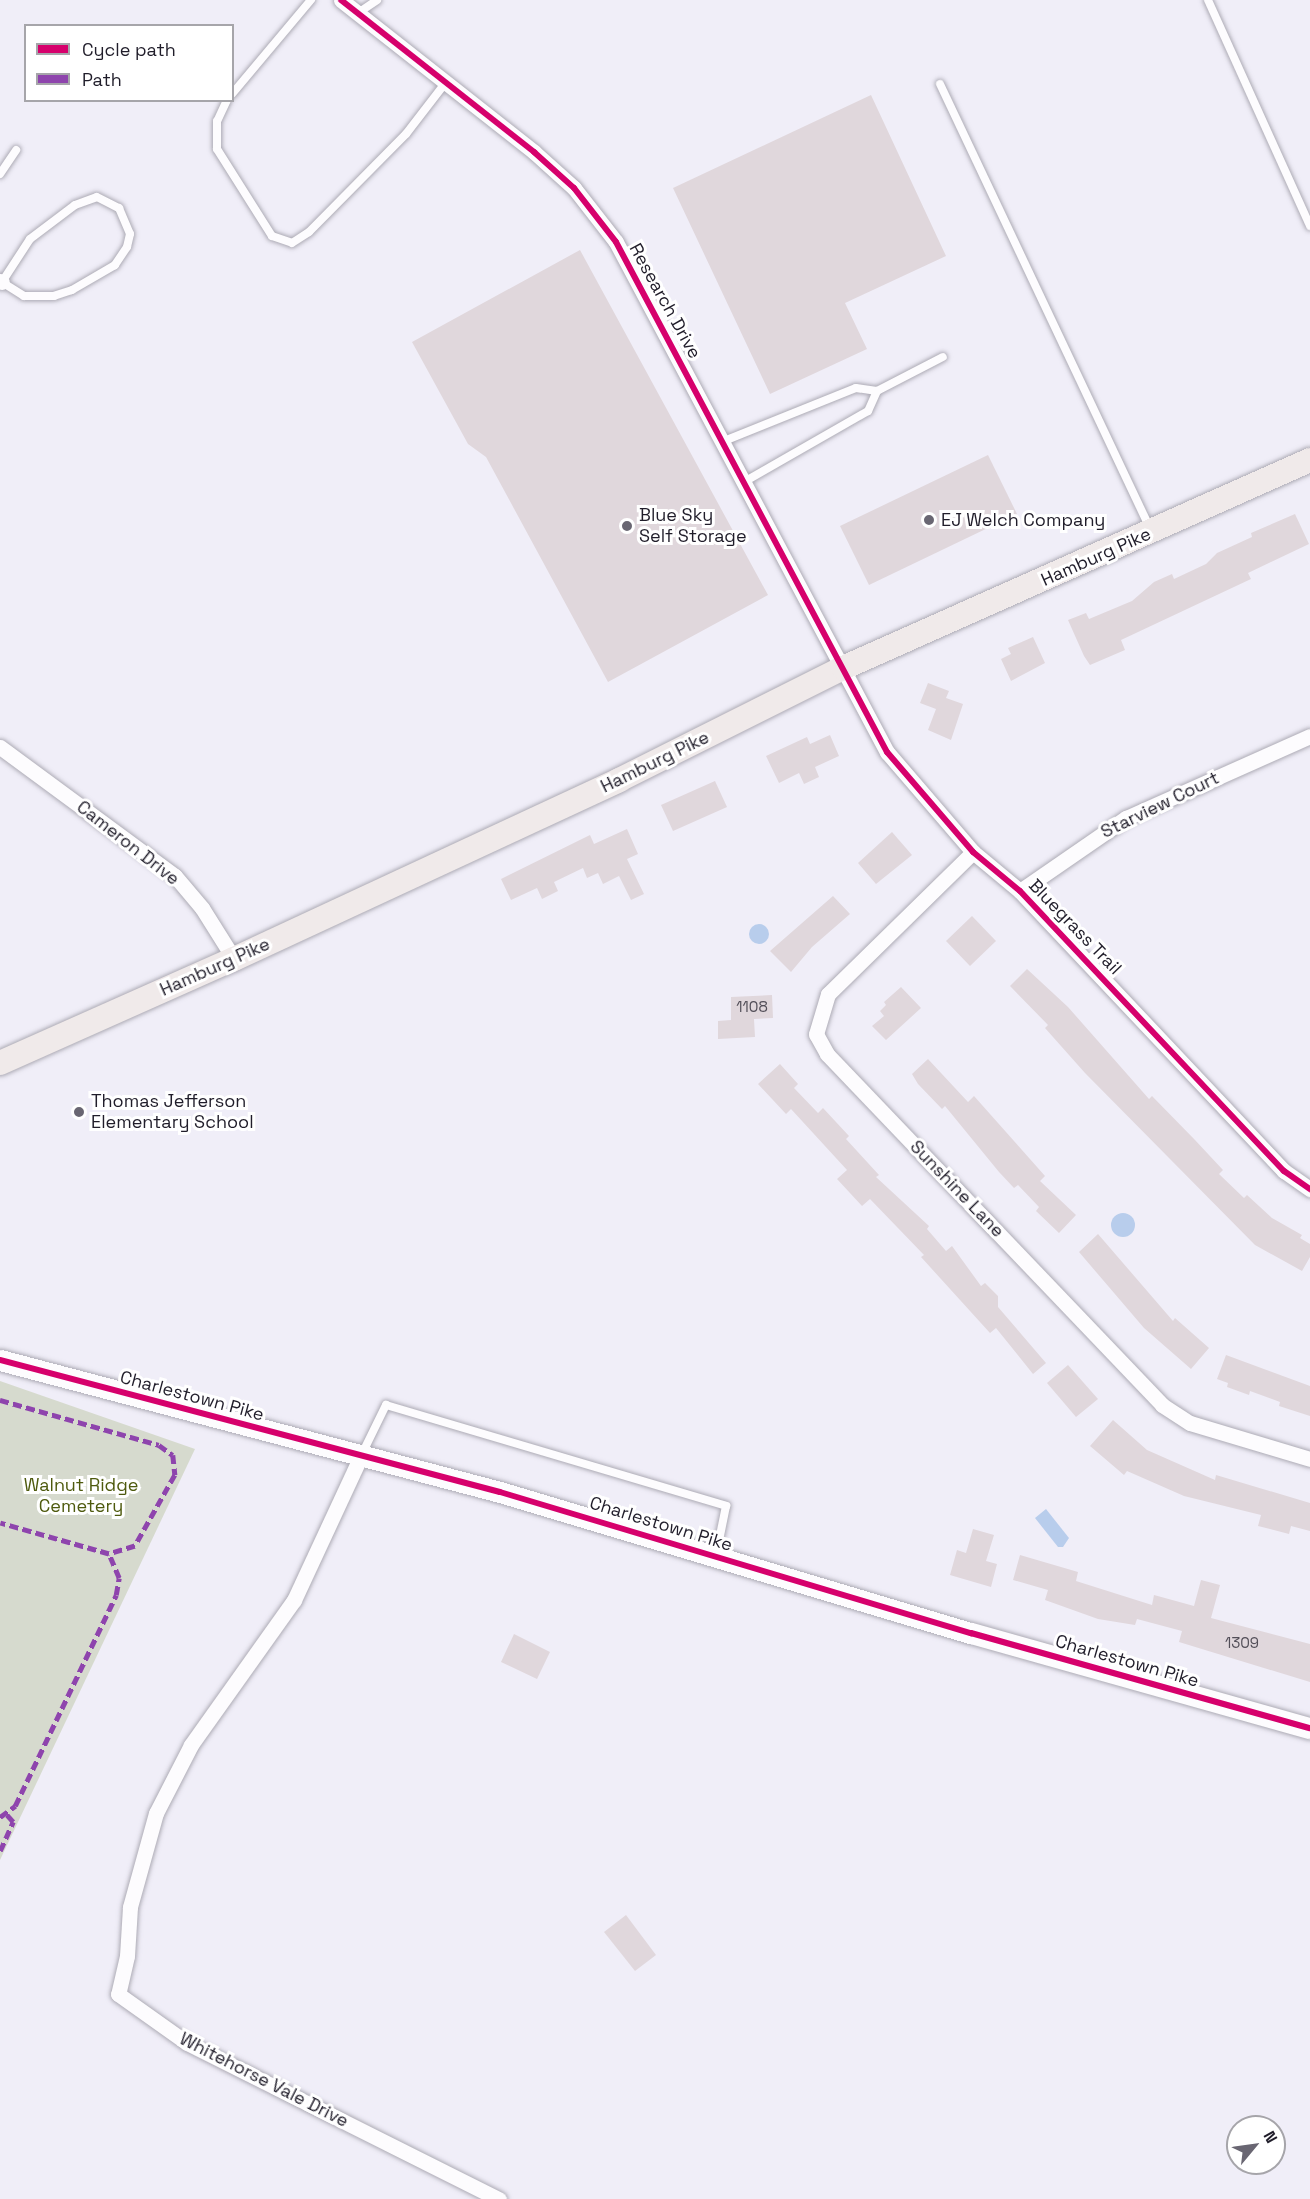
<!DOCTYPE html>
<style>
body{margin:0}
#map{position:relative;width:1310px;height:2199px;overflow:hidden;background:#f0eef8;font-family:"Space Grotesk",sans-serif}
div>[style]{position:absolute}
.green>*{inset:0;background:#d6dace}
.water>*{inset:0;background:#b8cdec}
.round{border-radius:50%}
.building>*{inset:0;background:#e0d7dc}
.roads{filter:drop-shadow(0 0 2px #adabb5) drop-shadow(0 0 2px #adabb5)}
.lane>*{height:8px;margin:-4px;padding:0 4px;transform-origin:4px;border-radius:4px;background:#fdfcfe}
.street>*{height:15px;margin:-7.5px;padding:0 7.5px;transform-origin:7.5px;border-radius:7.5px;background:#fdfcfe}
.secondary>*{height:21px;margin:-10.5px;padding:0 10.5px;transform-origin:10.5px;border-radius:10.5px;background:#fdfcfe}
.primary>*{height:24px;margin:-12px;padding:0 12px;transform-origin:12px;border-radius:12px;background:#f0eaea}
.quiet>*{height:4.5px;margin-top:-2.25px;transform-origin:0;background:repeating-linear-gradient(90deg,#8e44ad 0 9px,transparent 0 13.5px)}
.cycleway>*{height:6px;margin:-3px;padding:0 3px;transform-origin:3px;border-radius:3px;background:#d6006c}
.dots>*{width:16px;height:16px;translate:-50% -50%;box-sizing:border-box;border:3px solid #fff;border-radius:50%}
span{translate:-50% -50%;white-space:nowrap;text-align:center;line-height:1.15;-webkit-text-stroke:6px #fff;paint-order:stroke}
.number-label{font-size:15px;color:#524e58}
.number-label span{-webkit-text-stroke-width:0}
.street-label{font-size:18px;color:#201d2a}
.poi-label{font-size:18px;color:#201d2a}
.left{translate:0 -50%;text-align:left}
.park-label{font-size:18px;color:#4e5a0e}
.legend{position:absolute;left:24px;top:24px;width:210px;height:78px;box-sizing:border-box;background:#fff;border:2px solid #a6a5aa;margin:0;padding:8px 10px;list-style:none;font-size:18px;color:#201d2a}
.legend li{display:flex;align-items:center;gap:12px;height:30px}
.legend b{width:30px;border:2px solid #a6a5aa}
.north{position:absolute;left:1226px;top:2115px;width:60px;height:60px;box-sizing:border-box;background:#fff;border:2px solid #a6a5aa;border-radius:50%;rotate:61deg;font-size:16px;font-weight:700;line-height:24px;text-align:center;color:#201d2a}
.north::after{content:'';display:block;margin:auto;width:21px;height:27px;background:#696672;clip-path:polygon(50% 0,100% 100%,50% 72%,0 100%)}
</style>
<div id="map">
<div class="green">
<div style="clip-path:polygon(0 1381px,195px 1449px,0 1860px)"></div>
</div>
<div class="water">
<div class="round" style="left:749px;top:924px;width:20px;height:20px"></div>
<div class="round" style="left:1111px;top:1213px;width:24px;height:24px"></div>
<div style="clip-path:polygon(1046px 1509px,1069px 1538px,1063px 1547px,1058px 1547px,1035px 1518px)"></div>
</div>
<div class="building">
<div style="clip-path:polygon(871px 95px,946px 256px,845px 303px,867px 349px,770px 394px,673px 188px)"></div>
<div style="clip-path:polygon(580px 250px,768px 595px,608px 682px,486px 457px,468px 444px,412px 342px)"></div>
<div style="clip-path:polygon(988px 455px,1017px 514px,869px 585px,840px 526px)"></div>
<div style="clip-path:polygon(1295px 514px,1309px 544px,1248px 573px,1251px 579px,1121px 640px,1125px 650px,1090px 665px,1084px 656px,1068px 620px,1086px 613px,1089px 619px,1132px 601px,1154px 582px,1172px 574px,1174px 579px,1206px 564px,1217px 553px,1252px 537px,1251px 533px)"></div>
<div style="clip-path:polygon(1033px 637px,1045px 663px,1011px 681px,1001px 659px,1011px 654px,1008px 648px)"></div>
<div style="clip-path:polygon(928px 683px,949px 691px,946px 698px,963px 704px,951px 740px,928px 730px,936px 709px,920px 703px)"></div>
<div style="clip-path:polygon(830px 735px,839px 756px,815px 767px,819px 777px,804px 784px,799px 773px,779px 783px,766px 756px,807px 737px,810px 744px)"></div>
<div style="clip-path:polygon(715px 781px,727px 807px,673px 831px,661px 805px)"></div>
<div style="clip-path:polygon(627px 829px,638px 854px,627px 859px,644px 894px,631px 900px,619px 876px,603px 884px,598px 873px,587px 878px,583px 868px,554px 882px,558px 891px,542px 899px,537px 888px,511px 900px,501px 879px,590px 835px,594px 844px)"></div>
<div style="clip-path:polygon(892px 832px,912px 855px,876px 884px,858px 863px)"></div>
<div style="clip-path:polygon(833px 896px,850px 914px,812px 947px,791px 972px,770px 951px)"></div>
<div style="clip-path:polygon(972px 916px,996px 941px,970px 966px,946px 941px)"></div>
<div style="clip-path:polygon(1027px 969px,1068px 1007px,1149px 1099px,1152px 1096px,1195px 1140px,1223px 1170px,1219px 1174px,1244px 1198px,1247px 1195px,1272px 1218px,1302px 1235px,1300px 1238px,1310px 1244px,1310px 1257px,1302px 1271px,1255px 1245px,1085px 1073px,1045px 1028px,1048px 1025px,1010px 986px)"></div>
<div style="clip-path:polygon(901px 987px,921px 1008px,886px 1040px,872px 1026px,884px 1016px,880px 1011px,886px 1005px,884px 1002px)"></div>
<div style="clip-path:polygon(772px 995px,773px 1018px,754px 1019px,755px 1037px,718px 1039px,718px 1021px,731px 1020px,731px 997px)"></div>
<div style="clip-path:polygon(928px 1059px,968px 1102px,974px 1096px,1045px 1176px,1040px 1181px,1076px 1215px,1059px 1233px,1036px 1211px,1039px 1207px,1018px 1185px,1014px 1188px,999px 1172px,945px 1106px,942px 1109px,918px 1084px,912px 1074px)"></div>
<div style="clip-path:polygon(780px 1064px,798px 1084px,794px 1088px,818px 1113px,823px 1108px,849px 1136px,846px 1139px,879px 1175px,876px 1177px,929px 1226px,927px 1229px,946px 1251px,952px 1246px,981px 1286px,985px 1283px,998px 1296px,998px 1307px,1046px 1363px,1033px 1374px,996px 1328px,990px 1333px,921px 1257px,924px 1255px,870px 1199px,862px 1206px,837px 1179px,847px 1170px,791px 1109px,786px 1114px,758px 1084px)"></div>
<div style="clip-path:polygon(1098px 1234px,1173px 1321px,1175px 1318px,1209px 1348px,1191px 1369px,1144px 1328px,1079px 1252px)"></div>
<div style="clip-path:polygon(1226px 1355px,1310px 1386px,1310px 1416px,1279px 1406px,1280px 1402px,1250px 1391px,1249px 1395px,1227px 1387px,1228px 1383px,1217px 1379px)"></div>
<div style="clip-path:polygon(1068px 1365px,1098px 1399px,1076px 1417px,1047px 1383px)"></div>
<div style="clip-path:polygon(1113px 1420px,1147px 1450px,1215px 1480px,1216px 1475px,1310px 1503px,1310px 1531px,1291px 1526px,1289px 1534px,1258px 1526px,1261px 1515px,1184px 1496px,1127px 1471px,1124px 1475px,1090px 1446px)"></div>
<div style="clip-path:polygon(973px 1529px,994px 1535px,986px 1561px,997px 1564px,991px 1587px,950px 1575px,957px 1550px,966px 1553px)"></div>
<div style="clip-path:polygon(1020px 1555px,1078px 1572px,1076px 1581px,1152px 1605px,1154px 1595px,1194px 1606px,1201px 1580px,1220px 1585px,1211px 1618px,1310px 1644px,1310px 1682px,1179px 1642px,1182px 1631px,1137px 1619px,1135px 1625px,1098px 1619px,1045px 1600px,1048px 1590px,1013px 1580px)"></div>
<div style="clip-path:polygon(514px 1634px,550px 1652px,537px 1679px,501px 1662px)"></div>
<div style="clip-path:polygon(626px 1915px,656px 1955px,635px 1971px,604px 1932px)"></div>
</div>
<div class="roads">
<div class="lane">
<div style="left:1208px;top:0;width:248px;rotate:65.7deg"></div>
<div style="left:358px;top:13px;width:23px;rotate:-34deg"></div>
<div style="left:940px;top:84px;width:492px;rotate:64.7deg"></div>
<div style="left:232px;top:94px;width:123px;rotate:-50deg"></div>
<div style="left:227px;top:100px;width:23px;rotate:115deg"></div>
<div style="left:217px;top:121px;width:28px;rotate:90deg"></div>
<div style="left:217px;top:149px;width:103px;rotate:57.7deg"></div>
<div style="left:272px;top:236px;width:21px;rotate:19deg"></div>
<div style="left:292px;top:243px;width:20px;rotate:-33deg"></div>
<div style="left:309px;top:232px;width:138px;rotate:-45.3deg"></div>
<div style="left:406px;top:134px;width:66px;rotate:-52.4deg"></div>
<div style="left:0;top:174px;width:29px;rotate:-56deg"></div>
<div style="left:97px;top:197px;width:25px;rotate:27deg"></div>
<div style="left:119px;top:208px;width:28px;rotate:67deg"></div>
<div style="left:130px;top:234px;width:13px;rotate:103deg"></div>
<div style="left:127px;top:247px;width:22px;rotate:124deg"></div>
<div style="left:115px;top:265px;width:50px;rotate:149.8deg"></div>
<div style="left:72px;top:290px;width:19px;rotate:162deg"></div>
<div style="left:54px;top:296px;width:30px;rotate:180deg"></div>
<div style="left:24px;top:296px;width:26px;rotate:-148deg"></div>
<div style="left:2px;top:282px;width:51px;rotate:-56.9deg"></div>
<div style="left:30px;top:239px;width:56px;rotate:-37.1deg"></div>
<div style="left:75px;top:205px;width:23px;rotate:-20deg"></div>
<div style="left:877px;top:391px;width:74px;rotate:-27.3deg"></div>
<div style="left:724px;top:441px;width:142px;rotate:-21.9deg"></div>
<div style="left:856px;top:388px;width:21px;rotate:8deg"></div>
<div style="left:877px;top:391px;width:22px;rotate:114deg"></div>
<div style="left:868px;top:411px;width:141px;rotate:150.2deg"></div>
<div style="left:362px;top:1454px;width:55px;rotate:-63.9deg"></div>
<div style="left:386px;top:1405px;width:355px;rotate:16.5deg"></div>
<div style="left:726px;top:1506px;width:50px;rotate:101.5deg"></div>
</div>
<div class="street">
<div style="left:341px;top:0;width:246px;rotate:38.2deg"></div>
<div style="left:534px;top:152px;width:54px;rotate:42deg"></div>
<div style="left:574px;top:188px;width:68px;rotate:52.1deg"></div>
<div style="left:616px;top:242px;width:578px;rotate:62.02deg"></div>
<div style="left:887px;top:752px;width:132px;rotate:49.3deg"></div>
<div style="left:973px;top:852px;width:61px;rotate:39.7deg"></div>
<div style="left:1020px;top:891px;width:385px;rotate:46.7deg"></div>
<div style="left:1284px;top:1171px;width:32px;rotate:35deg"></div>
<div style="left:0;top:281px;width:2px;rotate:27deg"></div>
<div style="left:0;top:747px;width:217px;rotate:36.4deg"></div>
<div style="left:175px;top:876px;width:42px;rotate:49.8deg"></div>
<div style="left:202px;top:908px;width:60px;rotate:57.9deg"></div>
<div style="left:973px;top:852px;width:203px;rotate:135.6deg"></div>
<div style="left:828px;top:994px;width:42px;rotate:106.7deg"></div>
<div style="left:816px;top:1034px;width:23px;rotate:61deg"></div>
<div style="left:827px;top:1054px;width:485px;rotate:46.3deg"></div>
<div style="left:1162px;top:1405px;width:33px;rotate:33deg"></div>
<div style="left:1190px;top:1423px;width:125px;rotate:16.7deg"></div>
<div style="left:1020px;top:891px;width:129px;rotate:-34.6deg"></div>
<div style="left:1126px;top:818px;width:201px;rotate:-24deg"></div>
<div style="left:360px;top:1458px;width:157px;rotate:114.9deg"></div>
<div style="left:294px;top:1600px;width:178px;rotate:125.4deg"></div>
<div style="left:191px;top:1745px;width:76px;rotate:117.2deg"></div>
<div style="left:156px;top:1813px;width:98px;rotate:105.5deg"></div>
<div style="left:130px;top:1907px;width:49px;rotate:93.5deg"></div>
<div style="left:127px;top:1956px;width:39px;rotate:103deg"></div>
<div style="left:118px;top:1994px;width:85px;rotate:35.4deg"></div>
<div style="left:187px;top:2043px;width:349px;rotate:26.6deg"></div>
</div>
<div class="secondary">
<div style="left:0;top:1360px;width:517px;rotate:14.79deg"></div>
<div style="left:500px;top:1492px;width:492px;rotate:16.7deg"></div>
<div style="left:971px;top:1633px;width:352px;rotate:15.7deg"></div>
</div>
<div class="primary">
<div style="left:0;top:1063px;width:256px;rotate:-24deg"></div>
<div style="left:234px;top:959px;width:425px;rotate:-24.9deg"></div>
<div style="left:619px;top:780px;width:250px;rotate:-26.6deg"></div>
<div style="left:843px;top:668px;width:511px;rotate:-24.01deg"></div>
</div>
</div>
<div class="quiet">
<div style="left:0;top:1400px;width:165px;rotate:15.8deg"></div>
<div style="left:159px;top:1445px;width:17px;rotate:36deg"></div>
<div style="left:173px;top:1455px;width:20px;rotate:84deg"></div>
<div style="left:175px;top:1475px;width:81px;rotate:119.4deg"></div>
<div style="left:135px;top:1546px;width:27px;rotate:163deg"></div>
<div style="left:109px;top:1554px;width:113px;rotate:-164.1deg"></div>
<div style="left:0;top:1817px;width:19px;rotate:-36deg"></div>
<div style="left:15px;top:1806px;width:234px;rotate:-64.4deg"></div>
<div style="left:116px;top:1595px;width:17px;rotate:-80deg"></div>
<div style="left:119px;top:1578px;width:26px;rotate:-113deg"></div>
<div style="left:0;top:1851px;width:32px;rotate:-66deg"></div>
<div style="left:13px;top:1822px;width:12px;rotate:-132deg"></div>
</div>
<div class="cycleway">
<div style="left:341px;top:0;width:246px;rotate:38.2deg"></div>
<div style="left:534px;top:152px;width:54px;rotate:42deg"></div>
<div style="left:574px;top:188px;width:68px;rotate:52.1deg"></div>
<div style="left:616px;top:242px;width:578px;rotate:62.02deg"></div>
<div style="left:887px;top:752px;width:132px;rotate:49.3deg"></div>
<div style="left:973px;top:852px;width:61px;rotate:39.7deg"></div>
<div style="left:1020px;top:891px;width:385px;rotate:46.7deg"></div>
<div style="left:1284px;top:1171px;width:32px;rotate:35deg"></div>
<div style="left:0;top:1360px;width:517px;rotate:14.79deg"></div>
<div style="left:500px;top:1492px;width:492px;rotate:16.7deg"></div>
<div style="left:971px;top:1633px;width:352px;rotate:15.7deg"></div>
</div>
<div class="dots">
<div style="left:929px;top:520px;background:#696672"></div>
<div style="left:627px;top:526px;background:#696672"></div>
<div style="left:79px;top:1112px;background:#696672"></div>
</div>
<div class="number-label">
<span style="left:752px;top:1007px">1108</span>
<span style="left:1242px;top:1643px">1309</span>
</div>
<div class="street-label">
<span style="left:665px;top:301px;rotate:61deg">Research Drive</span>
<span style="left:1096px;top:557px;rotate:-24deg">Hamburg Pike</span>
<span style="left:655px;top:762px;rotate:-26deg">Hamburg Pike</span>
<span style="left:1160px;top:805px;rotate:-26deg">Starview Court</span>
<span style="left:128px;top:843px;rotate:38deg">Cameron Drive</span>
<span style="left:1075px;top:927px;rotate:46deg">Bluegrass Trail</span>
<span style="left:215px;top:967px;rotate:-24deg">Hamburg Pike</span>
<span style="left:957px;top:1189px;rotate:46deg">Sunshine Lane</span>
<span style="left:192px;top:1396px;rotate:15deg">Charlestown Pike</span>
<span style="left:661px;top:1524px;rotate:17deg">Charlestown Pike</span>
<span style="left:1127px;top:1661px;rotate:16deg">Charlestown Pike</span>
<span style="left:264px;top:2080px;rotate:27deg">Whitehorse Vale Drive</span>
</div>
<div class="poi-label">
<span class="left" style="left:639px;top:526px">Blue Sky<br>Self Storage</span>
<span class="left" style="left:941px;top:520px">EJ Welch Company</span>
<span class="left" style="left:91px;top:1112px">Thomas Jefferson<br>Elementary School</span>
</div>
<div class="park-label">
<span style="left:81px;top:1496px">Walnut Ridge<br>Cemetery</span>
</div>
<ul class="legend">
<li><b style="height:8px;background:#d6006c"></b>Cycle path</li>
<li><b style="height:8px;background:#8e44ad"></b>Path</li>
</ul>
<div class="north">N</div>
</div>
